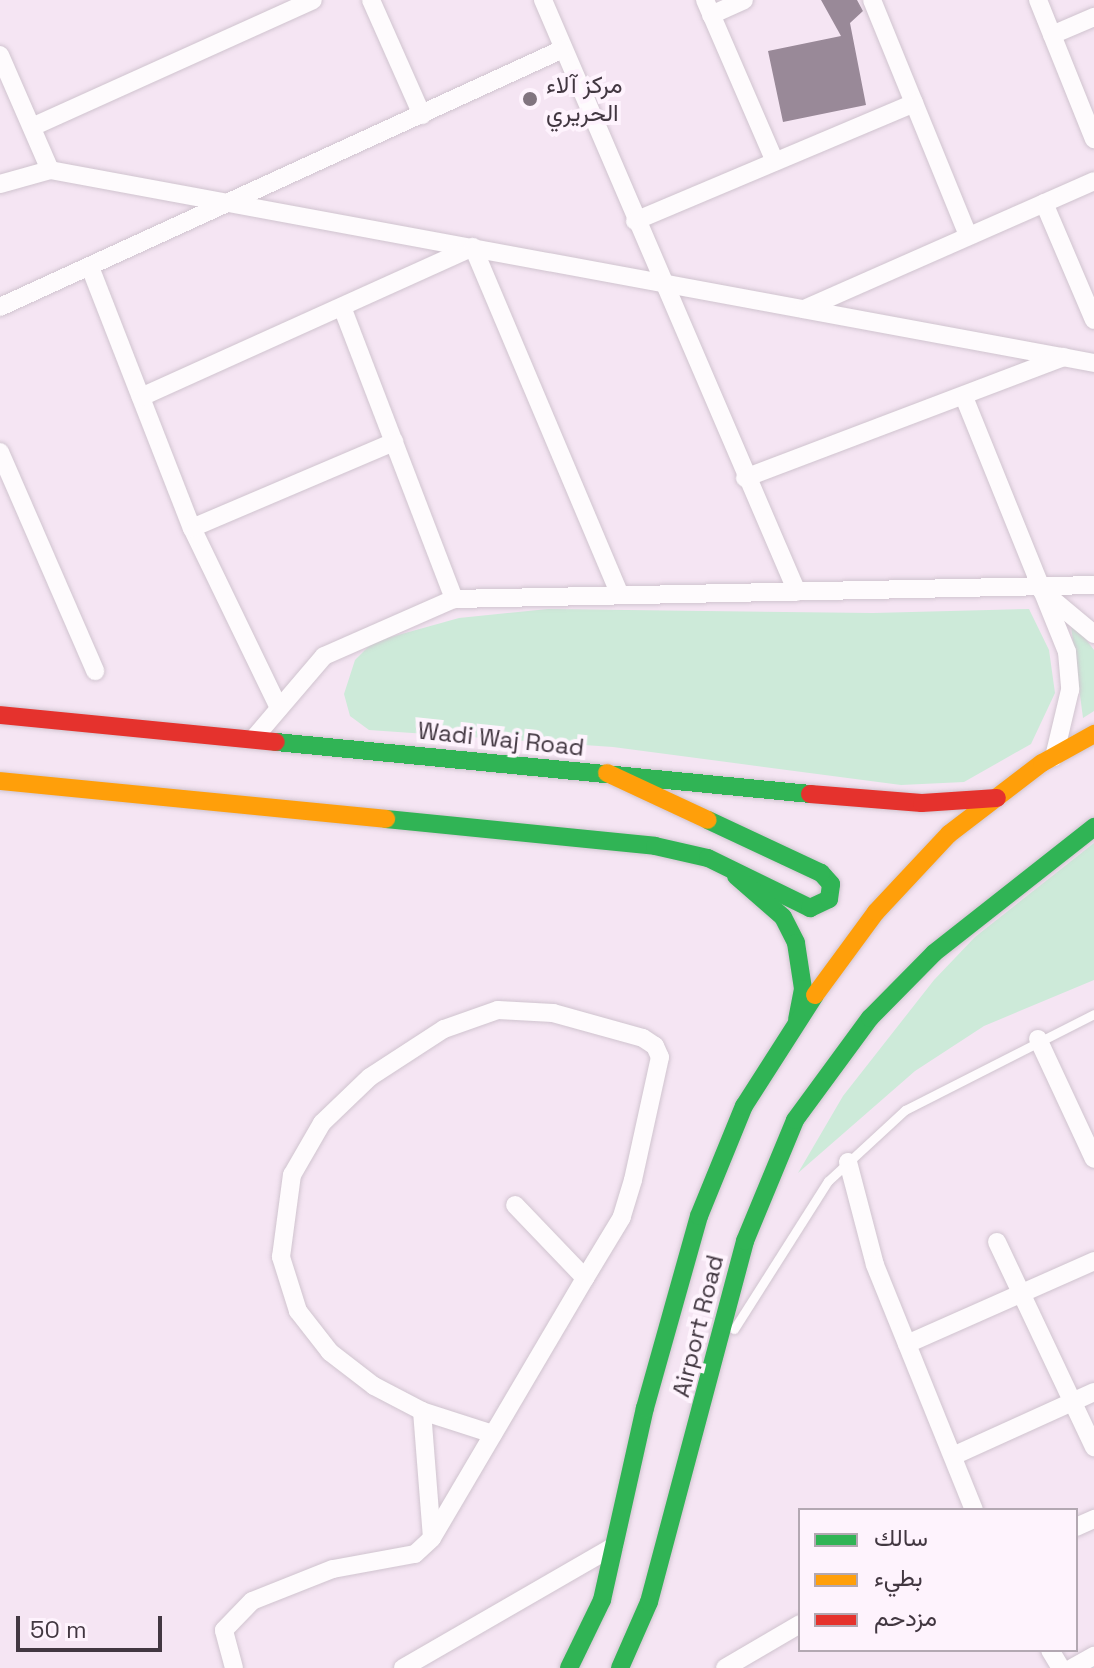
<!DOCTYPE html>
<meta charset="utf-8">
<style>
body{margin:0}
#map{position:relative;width:1094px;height:1668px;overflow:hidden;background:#f5e5f3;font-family:"Space Grotesk",Vazirmatn,sans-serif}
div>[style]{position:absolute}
.green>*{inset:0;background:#cdead9}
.building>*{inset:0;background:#998998}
.roads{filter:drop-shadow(0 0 2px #d0c4cf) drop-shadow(0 0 2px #d0c4cf)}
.lane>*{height:9px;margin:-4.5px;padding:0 4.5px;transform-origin:4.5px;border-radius:4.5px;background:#fefbfd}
.street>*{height:18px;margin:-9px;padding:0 9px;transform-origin:9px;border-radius:9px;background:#fefbfd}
.fast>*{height:18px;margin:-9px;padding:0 9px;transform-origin:9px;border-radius:9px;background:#30b455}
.slow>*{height:18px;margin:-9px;padding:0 9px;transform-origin:9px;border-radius:9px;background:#ff9f0a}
.jam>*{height:18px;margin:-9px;padding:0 9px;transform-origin:9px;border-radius:9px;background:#e5322d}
.dots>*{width:22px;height:22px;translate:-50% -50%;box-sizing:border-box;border:4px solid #fef3fd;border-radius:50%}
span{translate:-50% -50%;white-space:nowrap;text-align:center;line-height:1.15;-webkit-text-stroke:8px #fef3fd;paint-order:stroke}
.poi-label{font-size:24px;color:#423741}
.left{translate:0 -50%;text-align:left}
.street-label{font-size:24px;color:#423741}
.legend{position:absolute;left:798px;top:1508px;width:280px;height:144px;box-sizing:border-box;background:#fef3fd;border:2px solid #b3a8b2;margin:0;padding:10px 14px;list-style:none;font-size:24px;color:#423741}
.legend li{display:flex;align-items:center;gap:16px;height:40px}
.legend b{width:40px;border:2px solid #b3a8b2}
.scale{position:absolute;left:16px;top:1616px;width:146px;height:36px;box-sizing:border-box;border:4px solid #423741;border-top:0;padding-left:10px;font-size:24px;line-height:28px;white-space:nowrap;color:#423741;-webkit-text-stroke:6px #fef3fd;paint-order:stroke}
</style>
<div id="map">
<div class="green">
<div style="clip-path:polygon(548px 609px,873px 613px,1029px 609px,1049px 650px,1055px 693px,1031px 744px,964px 782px,901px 785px,613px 747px,369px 730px,350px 716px,344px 694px,355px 660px,373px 642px,459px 618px)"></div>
<div style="clip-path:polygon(1070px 618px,1094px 650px,1094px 711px,1083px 718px)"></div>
<div style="clip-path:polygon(1094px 843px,1094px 980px,984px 1026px,915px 1071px,798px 1173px,843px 1096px,934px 980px,975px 937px)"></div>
</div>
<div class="building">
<div style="clip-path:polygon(821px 0,857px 0,863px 11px,850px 23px,866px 105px,783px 122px,768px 51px,841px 36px)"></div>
</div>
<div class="roads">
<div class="lane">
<div style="left:734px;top:1329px;width:175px;rotate:-57.6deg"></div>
<div style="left:828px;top:1181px;width:105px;rotate:-42.7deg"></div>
<div style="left:905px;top:1110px;width:212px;rotate:-26.9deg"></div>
</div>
<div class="street">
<div style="left:371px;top:0;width:126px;rotate:66.1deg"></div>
<div style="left:543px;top:0;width:644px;rotate:66.78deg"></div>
<div style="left:705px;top:0;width:176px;rotate:66.6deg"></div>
<div style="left:872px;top:0;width:254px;rotate:67.8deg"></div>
<div style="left:1038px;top:0;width:150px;rotate:68.1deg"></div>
<div style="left:711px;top:15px;width:36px;rotate:-24deg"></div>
<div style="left:1052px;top:35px;width:46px;rotate:-23.2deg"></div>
<div style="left:0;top:55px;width:125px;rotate:66.5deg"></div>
<div style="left:32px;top:127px;width:308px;rotate:-24.3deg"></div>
<div style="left:0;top:184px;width:52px;rotate:-15.6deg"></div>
<div style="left:50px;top:170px;width:1062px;rotate:10.47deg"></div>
<div style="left:1044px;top:203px;width:127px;rotate:66.9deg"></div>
<div style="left:635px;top:221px;width:303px;rotate:-22.9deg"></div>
<div style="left:90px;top:267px;width:280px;rotate:68.7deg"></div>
<div style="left:192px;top:528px;width:200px;rotate:64.2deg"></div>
<div style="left:0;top:307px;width:619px;rotate:-24.62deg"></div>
<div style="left:342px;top:307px;width:313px;rotate:69deg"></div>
<div style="left:804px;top:309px;width:317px;rotate:-23.8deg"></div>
<div style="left:141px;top:397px;width:364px;rotate:-24.3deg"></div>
<div style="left:473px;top:247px;width:376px;rotate:67.1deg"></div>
<div style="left:964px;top:397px;width:275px;rotate:68deg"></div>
<div style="left:1067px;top:652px;width:38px;rotate:85deg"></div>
<div style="left:1070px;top:690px;width:69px;rotate:103.4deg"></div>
<div style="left:0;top:452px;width:239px;rotate:66.5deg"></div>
<div style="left:745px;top:478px;width:341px;rotate:-20.8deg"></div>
<div style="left:192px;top:528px;width:220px;rotate:-23.1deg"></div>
<div style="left:1041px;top:590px;width:69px;rotate:39.7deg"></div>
<div style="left:254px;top:738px;width:108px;rotate:-49.5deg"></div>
<div style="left:324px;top:656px;width:142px;rotate:-23.7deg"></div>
<div style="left:454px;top:599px;width:640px;rotate:-1.25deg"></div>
<div style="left:1038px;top:1039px;width:132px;rotate:65deg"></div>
<div style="left:848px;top:1162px;width:106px;rotate:75.3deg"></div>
<div style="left:875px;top:1265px;width:264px;rotate:68deg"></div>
<div style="left:997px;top:1242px;width:227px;rotate:64.7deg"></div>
<div style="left:907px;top:1344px;width:205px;rotate:-23.9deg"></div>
<div style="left:422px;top:1411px;width:127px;rotate:85.5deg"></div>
<div style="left:493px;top:1434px;width:75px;rotate:-162.1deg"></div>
<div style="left:422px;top:1411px;width:54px;rotate:-152.5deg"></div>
<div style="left:374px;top:1386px;width:56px;rotate:-142.3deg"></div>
<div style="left:330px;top:1352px;width:52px;rotate:-128deg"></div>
<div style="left:298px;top:1311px;width:57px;rotate:-107.5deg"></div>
<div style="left:281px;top:1257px;width:83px;rotate:-82.4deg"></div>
<div style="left:292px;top:1175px;width:60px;rotate:-60deg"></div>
<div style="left:322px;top:1123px;width:66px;rotate:-43.8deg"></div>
<div style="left:370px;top:1077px;width:88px;rotate:-33deg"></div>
<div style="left:444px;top:1029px;width:57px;rotate:-19.4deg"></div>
<div style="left:498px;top:1010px;width:55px;rotate:3.1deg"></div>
<div style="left:553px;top:1013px;width:93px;rotate:15.5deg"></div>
<div style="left:643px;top:1038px;width:14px;rotate:34deg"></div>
<div style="left:655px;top:1046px;width:12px;rotate:66deg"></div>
<div style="left:660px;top:1057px;width:126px;rotate:102.4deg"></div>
<div style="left:633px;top:1180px;width:39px;rotate:107deg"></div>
<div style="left:622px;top:1217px;width:71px;rotate:121.2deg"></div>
<div style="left:953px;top:1456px;width:155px;rotate:-24.4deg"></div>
<div style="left:1076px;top:1527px;width:20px;rotate:-24deg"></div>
<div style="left:1050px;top:1650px;width:21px;rotate:59deg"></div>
<div style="left:234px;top:1668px;width:39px;rotate:-105deg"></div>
<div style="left:224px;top:1630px;width:40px;rotate:-46deg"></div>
<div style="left:252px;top:1601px;width:87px;rotate:-21.6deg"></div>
<div style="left:333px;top:1569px;width:83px;rotate:-10.4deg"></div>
<div style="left:415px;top:1554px;width:23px;rotate:-43deg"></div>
<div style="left:432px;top:1538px;width:302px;rotate:-59.5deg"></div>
<div style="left:585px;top:1278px;width:101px;rotate:-133.8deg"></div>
<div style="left:403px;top:1668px;width:244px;rotate:-30deg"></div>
<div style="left:725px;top:1668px;width:87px;rotate:-30.4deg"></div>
<div style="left:1072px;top:1668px;width:25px;rotate:-29deg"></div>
</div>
<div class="fast">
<div style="left:276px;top:742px;width:537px;rotate:5.56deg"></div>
<div style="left:386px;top:819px;width:270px;rotate:5.7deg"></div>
<div style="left:655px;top:846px;width:54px;rotate:12.8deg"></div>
<div style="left:708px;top:858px;width:114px;rotate:26.1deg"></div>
<div style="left:810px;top:908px;width:21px;rotate:-25deg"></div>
<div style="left:829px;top:899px;width:15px;rotate:-82deg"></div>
<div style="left:831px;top:884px;width:15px;rotate:-132deg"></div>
<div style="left:821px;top:873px;width:125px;rotate:-154.9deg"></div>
<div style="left:736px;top:876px;width:62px;rotate:41.1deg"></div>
<div style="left:783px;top:917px;width:29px;rotate:63deg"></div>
<div style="left:796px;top:943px;width:47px;rotate:81.3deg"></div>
<div style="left:803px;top:989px;width:31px;rotate:101deg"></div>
<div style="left:569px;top:1668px;width:76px;rotate:-64.1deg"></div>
<div style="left:602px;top:1600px;width:197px;rotate:-77.4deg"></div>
<div style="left:645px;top:1408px;width:199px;rotate:-74.3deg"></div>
<div style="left:699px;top:1216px;width:119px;rotate:-67.8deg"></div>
<div style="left:744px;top:1106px;width:132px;rotate:-57.4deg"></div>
<div style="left:620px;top:1668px;width:72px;rotate:-66.3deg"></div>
<div style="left:649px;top:1602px;width:374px;rotate:-75.1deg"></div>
<div style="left:745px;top:1241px;width:131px;rotate:-67.5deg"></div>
<div style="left:795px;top:1120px;width:127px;rotate:-53.7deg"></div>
<div style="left:870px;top:1018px;width:91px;rotate:-45.4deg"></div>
<div style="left:934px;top:953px;width:204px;rotate:-38.2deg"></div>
</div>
<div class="slow">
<div style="left:607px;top:773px;width:111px;rotate:25deg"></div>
<div style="left:0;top:781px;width:388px;rotate:5.6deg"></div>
<div style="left:815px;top:995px;width:103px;rotate:-53.7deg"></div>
<div style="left:876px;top:912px;width:107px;rotate:-46.9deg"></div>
<div style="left:949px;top:834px;width:117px;rotate:-37.4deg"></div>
<div style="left:1042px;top:763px;width:60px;rotate:-29.1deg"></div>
</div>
<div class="jam">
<div style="left:0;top:715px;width:277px;rotate:5.6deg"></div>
<div style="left:810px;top:794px;width:112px;rotate:4.6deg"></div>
<div style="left:922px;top:803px;width:75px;rotate:-3.8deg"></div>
</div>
</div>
<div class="dots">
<div style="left:530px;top:99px;background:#81747f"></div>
</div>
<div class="poi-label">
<span class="left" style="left:546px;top:99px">مركز آلاء<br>الحريري</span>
</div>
<div class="street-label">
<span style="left:501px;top:739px;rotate:6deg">Wadi Waj Road</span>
<span style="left:698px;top:1326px;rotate:-76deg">Airport Road</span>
</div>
<ul class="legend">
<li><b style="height:10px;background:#30b455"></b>سالك</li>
<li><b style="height:10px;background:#ff9f0a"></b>بطيء</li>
<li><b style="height:10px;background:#e5322d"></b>مزدحم</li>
</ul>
<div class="scale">50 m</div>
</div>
